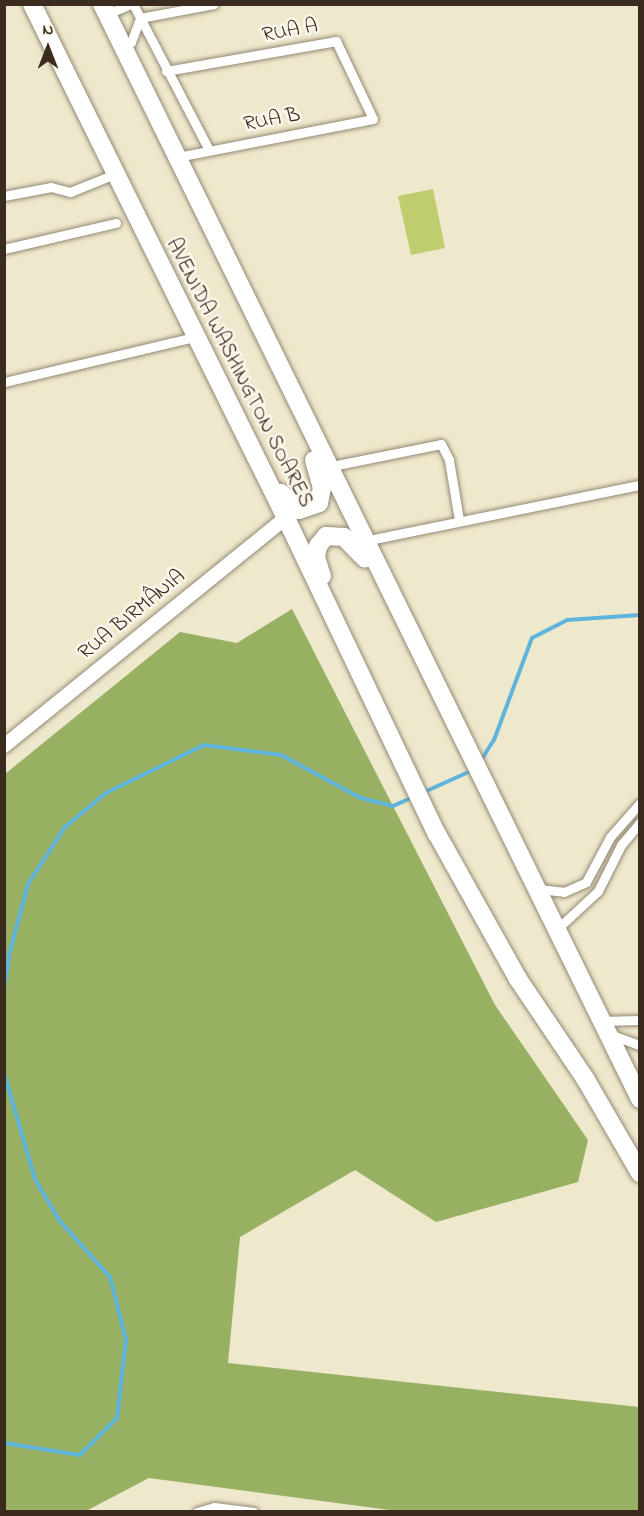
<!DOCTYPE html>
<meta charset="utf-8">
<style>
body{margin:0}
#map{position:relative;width:644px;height:1516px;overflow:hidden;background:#eee8cc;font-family:"Indie Flower",sans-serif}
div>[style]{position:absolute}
.green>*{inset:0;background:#c0cd6f}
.forest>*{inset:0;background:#98b062}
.stream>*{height:4px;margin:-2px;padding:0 2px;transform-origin:2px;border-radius:2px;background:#5fb4dc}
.roads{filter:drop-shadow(0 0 2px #948975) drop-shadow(0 0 2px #948975)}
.street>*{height:9px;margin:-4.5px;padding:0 4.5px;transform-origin:4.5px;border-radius:4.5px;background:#fff}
.secondary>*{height:14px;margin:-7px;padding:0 7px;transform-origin:7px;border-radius:7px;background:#fff}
.highway>*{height:18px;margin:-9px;padding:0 9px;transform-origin:9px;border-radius:9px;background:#fff}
span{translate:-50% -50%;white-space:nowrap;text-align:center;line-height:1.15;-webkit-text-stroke:5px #fbf7ec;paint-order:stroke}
.street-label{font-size:21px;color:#3b2a1e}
.frame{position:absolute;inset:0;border:6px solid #3b2a1e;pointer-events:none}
.north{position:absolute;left:18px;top:18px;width:60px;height:60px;-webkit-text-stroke:4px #fbf7ec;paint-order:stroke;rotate:0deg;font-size:16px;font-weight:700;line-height:24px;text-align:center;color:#3b2a1e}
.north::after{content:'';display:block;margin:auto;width:21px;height:27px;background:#3b2a1e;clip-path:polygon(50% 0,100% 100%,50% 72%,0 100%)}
</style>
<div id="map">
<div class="green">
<div style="clip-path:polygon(433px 189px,445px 248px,411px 255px,398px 196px)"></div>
</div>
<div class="forest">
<div style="clip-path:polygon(292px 609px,495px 1005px,588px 1140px,578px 1182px,436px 1222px,355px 1170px,240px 1237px,228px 1363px,639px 1407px,639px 1511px,397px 1511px,149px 1478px,86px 1511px,5px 1511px,5px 774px,180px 632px,237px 643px)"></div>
</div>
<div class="stream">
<div style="left:480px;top:762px;width:26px;rotate:-58deg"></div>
<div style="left:494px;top:740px;width:109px;rotate:-69.6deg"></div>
<div style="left:532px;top:638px;width:39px;rotate:-27deg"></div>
<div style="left:567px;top:620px;width:73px;rotate:-3.9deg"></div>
<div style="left:422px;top:793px;width:56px;rotate:-24.3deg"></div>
<div style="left:4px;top:988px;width:33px;rotate:-81deg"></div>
<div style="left:9px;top:955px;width:73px;rotate:-75deg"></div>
<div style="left:28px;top:884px;width:68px;rotate:-57deg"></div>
<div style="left:65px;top:827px;width:53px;rotate:-39.7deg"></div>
<div style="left:106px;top:793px;width:109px;rotate:-26.1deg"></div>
<div style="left:204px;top:745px;width:78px;rotate:7.4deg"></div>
<div style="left:281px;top:755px;width:91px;rotate:28.3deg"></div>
<div style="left:361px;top:798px;width:33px;rotate:14deg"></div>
<div style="left:393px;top:806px;width:22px;rotate:-24deg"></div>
<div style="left:4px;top:1073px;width:110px;rotate:73.7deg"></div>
<div style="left:35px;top:1179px;width:48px;rotate:59.7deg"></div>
<div style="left:59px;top:1220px;width:76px;rotate:48.2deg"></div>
<div style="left:110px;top:1277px;width:65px;rotate:75.7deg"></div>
<div style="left:126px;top:1340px;width:79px;rotate:96.6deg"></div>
<div style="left:117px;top:1418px;width:52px;rotate:135deg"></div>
<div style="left:80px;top:1455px;width:77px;rotate:-171deg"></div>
</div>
<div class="roads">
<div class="street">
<div style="left:133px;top:4px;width:165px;rotate:62.5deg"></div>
<div style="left:107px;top:14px;width:26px;rotate:-23deg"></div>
<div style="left:121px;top:46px;width:11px;rotate:-22deg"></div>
<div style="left:131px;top:42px;width:26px;rotate:-69deg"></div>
<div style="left:140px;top:18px;width:75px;rotate:-10.7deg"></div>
<div style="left:166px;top:71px;width:173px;rotate:-10deg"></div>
<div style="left:336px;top:41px;width:86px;rotate:64.6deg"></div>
<div style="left:373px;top:119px;width:200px;rotate:169deg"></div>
<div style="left:4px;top:196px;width:48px;rotate:-10.8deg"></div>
<div style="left:51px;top:187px;width:20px;rotate:15deg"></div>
<div style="left:70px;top:192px;width:48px;rotate:-21.8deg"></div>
<div style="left:4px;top:249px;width:115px;rotate:-13.1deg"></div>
<div style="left:4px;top:382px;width:195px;rotate:-13.3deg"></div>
<div style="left:327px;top:467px;width:116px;rotate:-11.4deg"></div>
<div style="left:441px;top:444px;width:18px;rotate:63deg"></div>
<div style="left:449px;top:460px;width:61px;rotate:80.5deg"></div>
<div style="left:364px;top:541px;width:282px;rotate:-11.5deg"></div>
<div style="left:537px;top:889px;width:27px;rotate:6deg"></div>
<div style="left:564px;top:892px;width:24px;rotate:-24deg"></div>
<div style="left:586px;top:882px;width:51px;rotate:-61.9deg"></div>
<div style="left:610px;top:837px;width:45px;rotate:-48.6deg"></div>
<div style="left:556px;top:930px;width:57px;rotate:-42.9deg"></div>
<div style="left:598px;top:891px;width:51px;rotate:-63.4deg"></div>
<div style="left:621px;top:845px;width:30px;rotate:-50deg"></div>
<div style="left:600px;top:1021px;width:40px;rotate:-1.4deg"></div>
<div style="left:609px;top:1034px;width:33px;rotate:20deg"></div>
<div style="left:197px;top:1512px;width:18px;rotate:-16deg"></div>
<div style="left:214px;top:1507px;width:40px;rotate:7.1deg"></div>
</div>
<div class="secondary">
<div style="left:4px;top:746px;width:363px;rotate:-39deg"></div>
</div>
<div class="highway">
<div style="left:32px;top:4px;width:573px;rotate:63.7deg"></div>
<div style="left:286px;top:518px;width:350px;rotate:64.5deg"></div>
<div style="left:437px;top:834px;width:166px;rotate:60.8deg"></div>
<div style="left:518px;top:979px;width:122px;rotate:56deg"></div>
<div style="left:586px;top:1080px;width:108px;rotate:59.9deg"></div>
<div style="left:102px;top:4px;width:1220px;rotate:63.83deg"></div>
<div style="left:281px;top:493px;width:25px;rotate:43deg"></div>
<div style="left:299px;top:510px;width:21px;rotate:-19deg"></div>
<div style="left:319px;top:503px;width:15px;rotate:-79deg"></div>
<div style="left:322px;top:488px;width:29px;rotate:-106deg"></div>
<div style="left:322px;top:576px;width:19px;rotate:-108deg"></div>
<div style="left:316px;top:558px;width:12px;rotate:-81deg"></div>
<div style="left:318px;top:546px;width:13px;rotate:-51deg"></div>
<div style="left:326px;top:536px;width:18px;rotate:3deg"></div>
<div style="left:344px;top:537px;width:30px;rotate:46deg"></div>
</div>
</div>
<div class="street-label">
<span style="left:290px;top:31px;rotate:-10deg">RUA A</span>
<span style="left:272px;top:120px;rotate:-10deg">RUA B</span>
<span style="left:239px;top:373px;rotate:63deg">AVENIDA WASHINGTON SOARES</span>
<span style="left:132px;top:615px;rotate:-39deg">RUA BIRMÂNIA</span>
</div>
<div class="frame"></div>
<div class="north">N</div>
</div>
